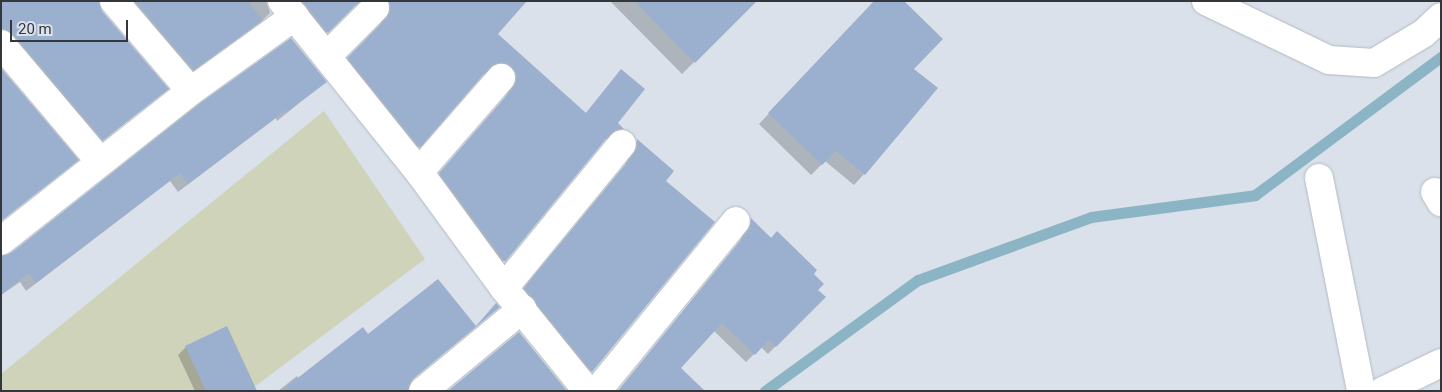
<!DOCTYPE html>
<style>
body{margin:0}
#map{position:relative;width:1442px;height:392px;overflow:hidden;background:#dae1ea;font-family:Roboto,sans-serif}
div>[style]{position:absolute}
.green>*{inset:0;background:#ced3b9}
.shadow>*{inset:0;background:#0003}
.stream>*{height:11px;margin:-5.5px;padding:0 5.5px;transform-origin:5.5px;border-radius:5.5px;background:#8bb4c4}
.building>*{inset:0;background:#9bb0ce}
.roads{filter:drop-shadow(0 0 1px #b3bac3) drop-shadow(0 0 1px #b3bac3)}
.minor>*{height:28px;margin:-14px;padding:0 14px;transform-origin:14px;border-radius:14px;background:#fff}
span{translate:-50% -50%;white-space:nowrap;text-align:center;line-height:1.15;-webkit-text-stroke:4.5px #dae1ea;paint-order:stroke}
.frame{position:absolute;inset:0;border:2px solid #33363a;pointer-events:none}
.scale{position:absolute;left:10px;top:20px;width:118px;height:22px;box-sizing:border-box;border:2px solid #33363a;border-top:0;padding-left:6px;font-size:15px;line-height:18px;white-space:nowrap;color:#33363a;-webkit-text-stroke:4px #dae1ea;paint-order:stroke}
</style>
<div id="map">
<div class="green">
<div style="clip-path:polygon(324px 111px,425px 259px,249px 391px,1px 391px,1px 374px)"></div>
</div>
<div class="shadow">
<div style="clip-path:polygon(1px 1px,101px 11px,167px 89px,93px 149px,1px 41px)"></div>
<div style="clip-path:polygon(118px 1px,266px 1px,270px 13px,261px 22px,184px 78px)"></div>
<div style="clip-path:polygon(286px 1px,440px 1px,496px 34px,585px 114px,621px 71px,616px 123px,622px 129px,614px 137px,604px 140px,495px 271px,431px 183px,504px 99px,508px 92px,507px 83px,494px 71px,482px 75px,410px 156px,339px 68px,381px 23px,381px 13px,370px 2px,361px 2px,354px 6px,318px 41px)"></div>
<div style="clip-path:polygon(610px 1px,755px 1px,682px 74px)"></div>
<div style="clip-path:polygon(875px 1px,912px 69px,864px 174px,854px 185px,825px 161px,811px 175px,759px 124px)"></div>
<div style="clip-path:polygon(1px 70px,77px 160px,1px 221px)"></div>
<div style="clip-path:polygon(325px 82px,277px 121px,276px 118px,178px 192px,170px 181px,26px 291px,20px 282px,1px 295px,1px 258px)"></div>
<div style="clip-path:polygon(637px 141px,672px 171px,664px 181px,713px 223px,582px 381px,515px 298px,625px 165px,628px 158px,628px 150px)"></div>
<div style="clip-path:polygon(751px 220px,812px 274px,816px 290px,824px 297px,768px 354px,761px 347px,746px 362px,714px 331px,679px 368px,683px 391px,618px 391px,741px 240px,743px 228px)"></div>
<div style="clip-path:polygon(186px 347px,256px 391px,195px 391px,178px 355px)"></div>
<div style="clip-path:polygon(297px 376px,299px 379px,409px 382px,407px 391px,278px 391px)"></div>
</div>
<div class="stream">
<div style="left:765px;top:391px;width:189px;rotate:-36deg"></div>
<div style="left:918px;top:280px;width:184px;rotate:-20deg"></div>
<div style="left:1091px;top:217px;width:165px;rotate:-7.6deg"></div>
<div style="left:1255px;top:195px;width:232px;rotate:-36.6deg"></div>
</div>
<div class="building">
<div style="clip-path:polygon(1px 1px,99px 1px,102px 11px,169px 89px,103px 140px,13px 34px,1px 29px)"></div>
<div style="clip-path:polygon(135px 1px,248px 1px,263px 20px,194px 70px)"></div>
<div style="clip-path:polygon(303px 1px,360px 1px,328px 33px)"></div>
<div style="clip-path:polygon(389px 1px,527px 1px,498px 34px,586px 113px,621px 69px,645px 89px,618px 123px,624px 129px,616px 130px,610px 134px,505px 262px,439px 173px,513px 88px,516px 81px,516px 72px,511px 66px,504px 63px,496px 63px,490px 67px,420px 148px,347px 58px,386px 19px,390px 12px)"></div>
<div style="clip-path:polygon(634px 1px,757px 1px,695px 63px)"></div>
<div style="clip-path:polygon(874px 1px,904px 1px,943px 39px,914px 69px,938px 88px,865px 175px,836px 151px,822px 165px,768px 113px)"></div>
<div style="clip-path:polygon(291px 38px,327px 82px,287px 112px,286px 110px,188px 184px,180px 173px,36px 283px,29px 273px,1px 295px,1px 256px,11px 253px,200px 103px)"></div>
<div style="clip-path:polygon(1px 68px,79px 160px,1px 221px)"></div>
<div style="clip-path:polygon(637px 139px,674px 171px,666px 181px,715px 222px,592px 372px,524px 288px,634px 154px,637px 147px)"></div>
<div style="clip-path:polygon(751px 218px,771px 238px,777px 231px,817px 270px,814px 274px,824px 284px,818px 290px,826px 297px,776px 347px,769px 340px,755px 355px,722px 323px,681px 368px,705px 391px,618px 391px,748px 231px)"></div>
<div style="clip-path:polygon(438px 279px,476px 326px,496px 303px,500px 307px,413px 379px,408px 391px,281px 391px,363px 327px,368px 334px)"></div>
<div style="clip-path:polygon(227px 326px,257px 391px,206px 391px,185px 346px)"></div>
<div style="clip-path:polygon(519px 332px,567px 391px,448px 391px)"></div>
</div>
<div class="roads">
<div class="minor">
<div style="left:114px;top:1px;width:118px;rotate:49.5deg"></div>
<div style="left:282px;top:1px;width:219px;rotate:51.3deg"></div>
<div style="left:419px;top:172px;width:144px;rotate:53.8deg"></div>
<div style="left:504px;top:288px;width:129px;rotate:51deg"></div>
<div style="left:585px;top:388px;width:6px;rotate:31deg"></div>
<div style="left:1206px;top:1px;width:136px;rotate:25.6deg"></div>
<div style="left:1329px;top:60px;width:45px;rotate:3.8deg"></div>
<div style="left:1374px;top:63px;width:58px;rotate:-31deg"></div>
<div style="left:1424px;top:33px;width:23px;rotate:-43deg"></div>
<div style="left:1px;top:44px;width:153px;rotate:49.8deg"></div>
<div style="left:327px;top:56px;width:68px;rotate:-45deg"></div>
<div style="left:419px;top:172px;width:125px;rotate:-48.9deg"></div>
<div style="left:1319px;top:178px;width:217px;rotate:78.8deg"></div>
<div style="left:1435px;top:192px;width:12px;rotate:59deg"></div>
<div style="left:1px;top:241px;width:242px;rotate:-38.3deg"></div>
<div style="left:191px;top:91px;width:128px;rotate:-35.8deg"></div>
<div style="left:504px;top:288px;width:186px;rotate:-50.7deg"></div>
<div style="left:423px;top:391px;width:129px;rotate:-39.6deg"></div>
<div style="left:592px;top:391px;width:6px;rotate:-9deg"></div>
<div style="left:598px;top:390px;width:218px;rotate:-50.8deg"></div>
<div style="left:1383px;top:391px;width:64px;rotate:-25.8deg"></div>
</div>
</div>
<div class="frame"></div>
<div class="scale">20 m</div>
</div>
